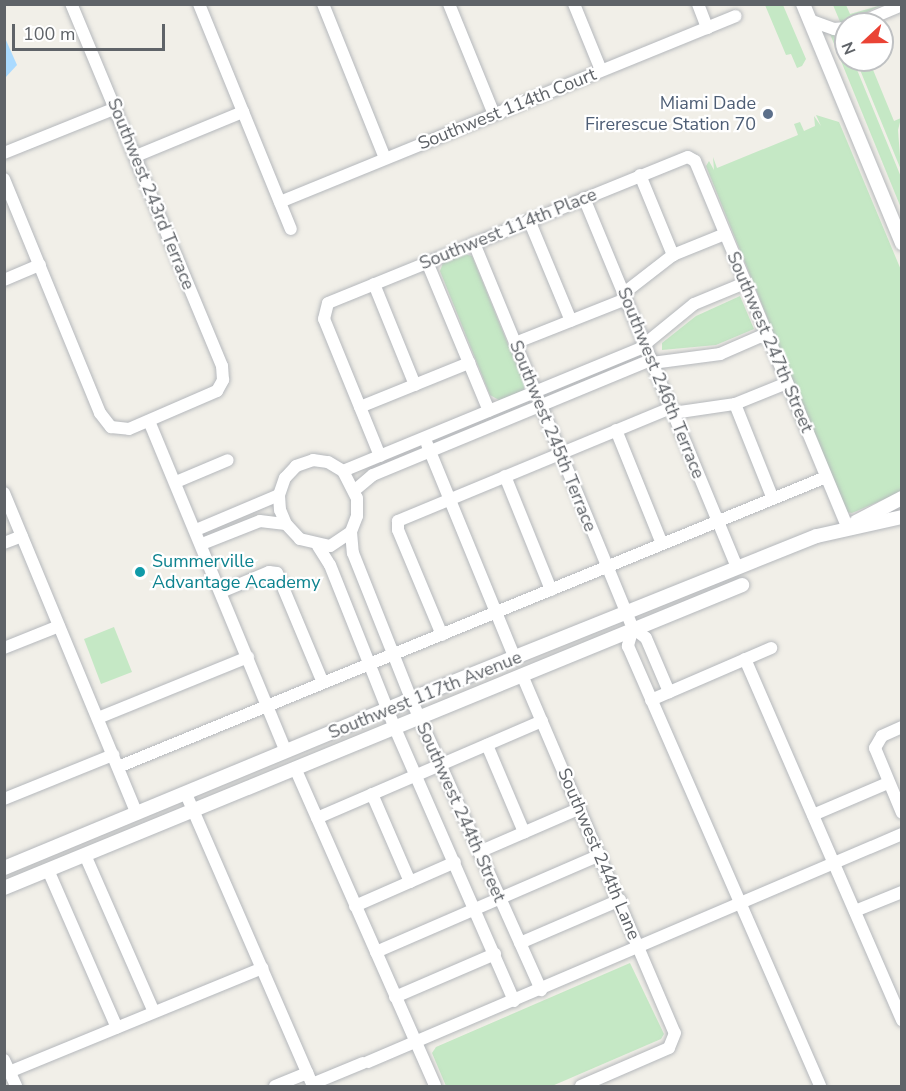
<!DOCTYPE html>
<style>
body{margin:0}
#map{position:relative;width:906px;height:1091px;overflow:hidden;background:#f1efe8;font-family:"Nunito Sans",sans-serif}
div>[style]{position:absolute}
.green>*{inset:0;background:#c5e8c5}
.water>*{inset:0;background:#aadaff}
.roads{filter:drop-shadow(0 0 2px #b5b8bc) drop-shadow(0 0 2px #b5b8bc)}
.minor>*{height:12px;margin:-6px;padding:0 6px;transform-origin:6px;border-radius:6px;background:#fff}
.tertiary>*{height:14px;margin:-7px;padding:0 7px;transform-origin:7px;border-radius:7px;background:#fff}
.dots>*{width:16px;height:16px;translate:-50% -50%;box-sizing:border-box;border:3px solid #fff;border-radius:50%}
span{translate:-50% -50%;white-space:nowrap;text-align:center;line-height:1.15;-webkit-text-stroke:4.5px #fff;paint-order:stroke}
.service-label{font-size:18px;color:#4e5e75}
.right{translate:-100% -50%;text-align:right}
.street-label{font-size:18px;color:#5f6368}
.culture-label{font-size:18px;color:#0d838f}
.left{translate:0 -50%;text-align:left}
.frame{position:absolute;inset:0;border:6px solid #5f6368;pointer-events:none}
.north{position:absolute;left:834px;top:12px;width:60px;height:60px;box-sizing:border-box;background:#fff;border:2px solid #bfc1c3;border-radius:50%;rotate:248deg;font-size:16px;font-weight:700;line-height:24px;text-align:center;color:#5f6368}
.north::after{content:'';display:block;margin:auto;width:21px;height:27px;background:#ea4335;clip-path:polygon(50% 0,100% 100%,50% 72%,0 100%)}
.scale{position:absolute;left:12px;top:24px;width:153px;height:27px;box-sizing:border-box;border:3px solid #5f6368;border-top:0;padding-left:8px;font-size:18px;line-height:21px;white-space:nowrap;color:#5f6368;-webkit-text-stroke:4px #fff;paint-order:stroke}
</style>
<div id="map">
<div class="green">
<div style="clip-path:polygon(765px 5px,783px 5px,806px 59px,802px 66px,797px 68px,791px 54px,786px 55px)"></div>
<div style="clip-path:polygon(833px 5px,846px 5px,850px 14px,882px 5px,841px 24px)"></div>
<div style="clip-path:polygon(830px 34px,843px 35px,846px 60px,853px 60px,901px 177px,901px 208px)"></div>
<div style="clip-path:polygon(856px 60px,869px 60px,894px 121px,901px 118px,898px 130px,901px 170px)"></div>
<div style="clip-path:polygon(816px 115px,839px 122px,901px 270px,901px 492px,852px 513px,846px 512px,706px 166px,709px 161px,714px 170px,713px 157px,717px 168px,798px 135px,794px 124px,800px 122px,804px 131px,815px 126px,814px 116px,821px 126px)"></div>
<div style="clip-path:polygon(465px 254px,472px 256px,525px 386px,523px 391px,499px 400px,490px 395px,440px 271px,443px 263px)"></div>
<div style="clip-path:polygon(740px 296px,754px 329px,716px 345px,662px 350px,662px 343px,696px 316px)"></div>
<div style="clip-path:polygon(114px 627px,132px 672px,101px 684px,84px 639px)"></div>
<div style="clip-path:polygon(630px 963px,664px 1034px,661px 1039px,552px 1086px,446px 1086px,432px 1053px,436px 1047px)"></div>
</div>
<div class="water">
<div style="clip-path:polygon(5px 38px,17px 65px,5px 78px)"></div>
</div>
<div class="roads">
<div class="minor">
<div style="left:199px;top:4px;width:243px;rotate:67.8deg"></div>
<div style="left:323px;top:4px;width:166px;rotate:68.1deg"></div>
<div style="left:449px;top:4px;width:119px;rotate:67.8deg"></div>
<div style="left:574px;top:4px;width:71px;rotate:67.8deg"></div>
<div style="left:698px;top:4px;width:26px;rotate:69deg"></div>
<div style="left:809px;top:20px;width:27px;rotate:20deg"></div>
<div style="left:834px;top:29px;width:12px;rotate:-5deg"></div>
<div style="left:857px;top:24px;width:49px;rotate:-22.9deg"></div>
<div style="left:4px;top:153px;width:121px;rotate:-21.9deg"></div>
<div style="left:136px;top:156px;width:116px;rotate:-22.4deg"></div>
<div style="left:640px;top:175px;width:87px;rotate:67.6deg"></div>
<div style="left:4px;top:179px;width:253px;rotate:67.7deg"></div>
<div style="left:100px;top:413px;width:18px;rotate:52deg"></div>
<div style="left:111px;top:427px;width:18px;rotate:6deg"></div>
<div style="left:129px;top:429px;width:96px;rotate:-23.4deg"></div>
<div style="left:217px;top:391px;width:13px;rotate:-61deg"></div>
<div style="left:223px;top:380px;width:14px;rotate:-94deg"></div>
<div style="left:222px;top:366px;width:392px;rotate:-112.6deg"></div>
<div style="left:584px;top:198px;width:400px;rotate:67.5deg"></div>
<div style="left:280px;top:202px;width:492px;rotate:-22.2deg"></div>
<div style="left:529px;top:220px;width:109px;rotate:67.4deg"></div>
<div style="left:474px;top:243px;width:417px;rotate:67.6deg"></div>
<div style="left:427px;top:262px;width:161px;rotate:67.4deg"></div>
<div style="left:4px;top:280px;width:39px;rotate:-23deg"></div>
<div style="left:374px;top:284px;width:109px;rotate:67.9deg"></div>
<div style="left:624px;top:293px;width:62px;rotate:-37.8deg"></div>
<div style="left:673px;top:255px;width:56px;rotate:-22deg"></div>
<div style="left:515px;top:343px;width:119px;rotate:-21.6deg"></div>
<div style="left:645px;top:344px;width:63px;rotate:-39.2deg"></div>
<div style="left:694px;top:304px;width:55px;rotate:-22.4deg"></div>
<div style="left:652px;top:363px;width:69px;rotate:-7.5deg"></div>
<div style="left:720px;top:354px;width:50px;rotate:-23.5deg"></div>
<div style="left:735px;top:404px;width:102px;rotate:68.2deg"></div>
<div style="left:360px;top:407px;width:118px;rotate:-22deg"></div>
<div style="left:673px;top:413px;width:63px;rotate:-8.3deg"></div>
<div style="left:735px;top:404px;width:56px;rotate:-22deg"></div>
<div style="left:149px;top:421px;width:357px;rotate:67.5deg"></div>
<div style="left:616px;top:430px;width:123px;rotate:68deg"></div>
<div style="left:427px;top:444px;width:232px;rotate:67.7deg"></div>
<div style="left:380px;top:456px;width:148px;rotate:-112.2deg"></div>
<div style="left:324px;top:319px;width:16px;rotate:-76deg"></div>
<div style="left:328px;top:303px;width:388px;rotate:-22.1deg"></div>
<div style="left:688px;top:157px;width:8px;rotate:30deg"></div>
<div style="left:695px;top:161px;width:396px;rotate:67.4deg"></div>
<div style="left:313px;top:460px;width:15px;rotate:8deg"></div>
<div style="left:328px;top:462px;width:17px;rotate:31deg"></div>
<div style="left:343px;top:471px;width:30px;rotate:63deg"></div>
<div style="left:357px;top:498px;width:18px;rotate:90deg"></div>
<div style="left:357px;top:516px;width:17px;rotate:111deg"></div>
<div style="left:351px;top:532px;width:25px;rotate:146deg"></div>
<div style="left:330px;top:546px;width:31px;rotate:-167deg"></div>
<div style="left:300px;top:539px;width:21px;rotate:-133deg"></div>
<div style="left:286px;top:524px;width:15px;rotate:-113deg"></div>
<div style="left:280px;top:510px;width:15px;rotate:-94deg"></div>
<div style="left:279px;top:495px;width:18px;rotate:-71deg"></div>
<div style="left:285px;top:478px;width:16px;rotate:-47deg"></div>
<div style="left:296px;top:466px;width:18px;rotate:-19deg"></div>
<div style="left:343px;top:471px;width:328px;rotate:-22.4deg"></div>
<div style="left:505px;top:476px;width:123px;rotate:68deg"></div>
<div style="left:176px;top:482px;width:56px;rotate:-22.9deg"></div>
<div style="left:355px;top:490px;width:23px;rotate:-40deg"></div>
<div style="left:373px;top:475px;width:301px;rotate:-22.5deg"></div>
<div style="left:4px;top:493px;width:347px;rotate:67.5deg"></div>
<div style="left:196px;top:530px;width:90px;rotate:-22.9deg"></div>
<div style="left:351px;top:532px;width:21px;rotate:85deg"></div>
<div style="left:353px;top:553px;width:157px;rotate:68.3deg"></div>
<div style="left:411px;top:699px;width:319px;rotate:65.9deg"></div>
<div style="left:4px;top:543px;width:19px;rotate:-21deg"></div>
<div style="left:202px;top:544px;width:62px;rotate:-21.6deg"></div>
<div style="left:260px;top:521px;width:26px;rotate:7deg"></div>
<div style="left:318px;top:546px;width:22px;rotate:58deg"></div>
<div style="left:330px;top:565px;width:173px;rotate:68.3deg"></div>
<div style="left:394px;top:726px;width:300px;rotate:66.4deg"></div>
<div style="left:221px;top:592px;width:52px;rotate:-22.6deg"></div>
<div style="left:269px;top:572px;width:8px;rotate:7deg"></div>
<div style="left:277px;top:573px;width:119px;rotate:67.3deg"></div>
<div style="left:633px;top:628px;width:19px;rotate:106deg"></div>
<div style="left:628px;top:646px;width:480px;rotate:66.4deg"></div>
<div style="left:633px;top:628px;width:16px;rotate:38deg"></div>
<div style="left:646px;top:638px;width:59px;rotate:66.9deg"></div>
<div style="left:442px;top:635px;width:114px;rotate:-112.7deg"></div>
<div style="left:398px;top:530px;width:9px;rotate:-90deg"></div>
<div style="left:398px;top:521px;width:295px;rotate:-22.5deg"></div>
<div style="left:4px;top:648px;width:59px;rotate:-21.8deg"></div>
<div style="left:745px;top:659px;width:394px;rotate:66.5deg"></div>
<div style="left:522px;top:675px;width:389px;rotate:66.9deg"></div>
<div style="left:675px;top:1033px;width:16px;rotate:112deg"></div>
<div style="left:669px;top:1048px;width:96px;rotate:156.6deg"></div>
<div style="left:651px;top:700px;width:131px;rotate:-23.4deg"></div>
<div style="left:98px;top:718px;width:162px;rotate:-22.1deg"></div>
<div style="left:902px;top:727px;width:22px;rotate:156deg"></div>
<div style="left:882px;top:736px;width:14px;rotate:120deg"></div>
<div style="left:875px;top:748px;width:70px;rotate:67.4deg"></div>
<div style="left:487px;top:745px;width:95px;rotate:67deg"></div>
<div style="left:118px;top:767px;width:765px;rotate:-22.27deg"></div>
<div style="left:295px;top:768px;width:347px;rotate:66.2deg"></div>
<div style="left:186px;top:794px;width:318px;rotate:66.5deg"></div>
<div style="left:372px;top:794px;width:96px;rotate:66.6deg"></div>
<div style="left:4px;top:799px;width:118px;rotate:-22deg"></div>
<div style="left:813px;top:815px;width:82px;rotate:-23.1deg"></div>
<div style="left:317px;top:818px;width:245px;rotate:-23.3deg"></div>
<div style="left:479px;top:852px;width:110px;rotate:-23.5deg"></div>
<div style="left:85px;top:855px;width:171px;rotate:66.3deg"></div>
<div style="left:48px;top:870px;width:172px;rotate:66.4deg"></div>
<div style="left:355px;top:906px;width:109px;rotate:-23.7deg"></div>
<div style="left:855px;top:911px;width:51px;rotate:-22deg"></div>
<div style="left:520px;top:943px;width:109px;rotate:-23.3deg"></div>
<div style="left:376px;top:952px;width:244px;rotate:-23.4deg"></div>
<div style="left:395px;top:997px;width:109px;rotate:-23.3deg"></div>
<div style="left:4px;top:1060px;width:29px;rotate:65deg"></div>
<div style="left:368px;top:1062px;width:581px;rotate:-23.12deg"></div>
<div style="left:9px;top:1072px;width:274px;rotate:-22.3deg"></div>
<div style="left:312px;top:1084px;width:55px;rotate:-22.4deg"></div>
<div style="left:275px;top:1086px;width:35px;rotate:-22deg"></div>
</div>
<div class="tertiary">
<div style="left:803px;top:4px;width:259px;rotate:67.5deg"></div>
<div style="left:856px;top:522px;width:52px;rotate:-27.6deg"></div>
<div style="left:4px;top:868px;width:441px;rotate:-22.5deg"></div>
<div style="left:411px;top:699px;width:437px;rotate:-21.9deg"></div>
<div style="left:817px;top:536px;width:87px;rotate:-12.6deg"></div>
<div style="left:4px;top:888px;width:798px;rotate:-22.32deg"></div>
</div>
</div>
<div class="dots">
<div style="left:768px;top:114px;background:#5c6f8a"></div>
<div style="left:140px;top:572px;background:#0f9aa8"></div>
</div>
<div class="service-label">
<span class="right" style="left:756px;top:114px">Miami Dade<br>Firerescue Station 70</span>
</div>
<div class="street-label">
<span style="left:507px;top:109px;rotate:-22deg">Southwest 114th Court</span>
<span style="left:151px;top:194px;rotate:68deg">Southwest 243rd Terrace</span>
<span style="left:508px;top:229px;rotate:-22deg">Southwest 114th Place</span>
<span style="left:770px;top:342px;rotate:67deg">Southwest 247th Street</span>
<span style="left:661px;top:383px;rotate:68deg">Southwest 246th Terrace</span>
<span style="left:553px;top:436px;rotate:68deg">Southwest 245th Terrace</span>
<span style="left:425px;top:695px;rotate:-22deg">Southwest 117th Avenue</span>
<span style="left:461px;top:812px;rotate:66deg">Southwest 244th Street</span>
<span style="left:599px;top:854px;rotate:67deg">Southwest 244th Lane</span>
</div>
<div class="culture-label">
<span class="left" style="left:152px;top:572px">Summerville<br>Advantage Academy</span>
</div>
<div class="frame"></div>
<div class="north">N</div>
<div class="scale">100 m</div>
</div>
